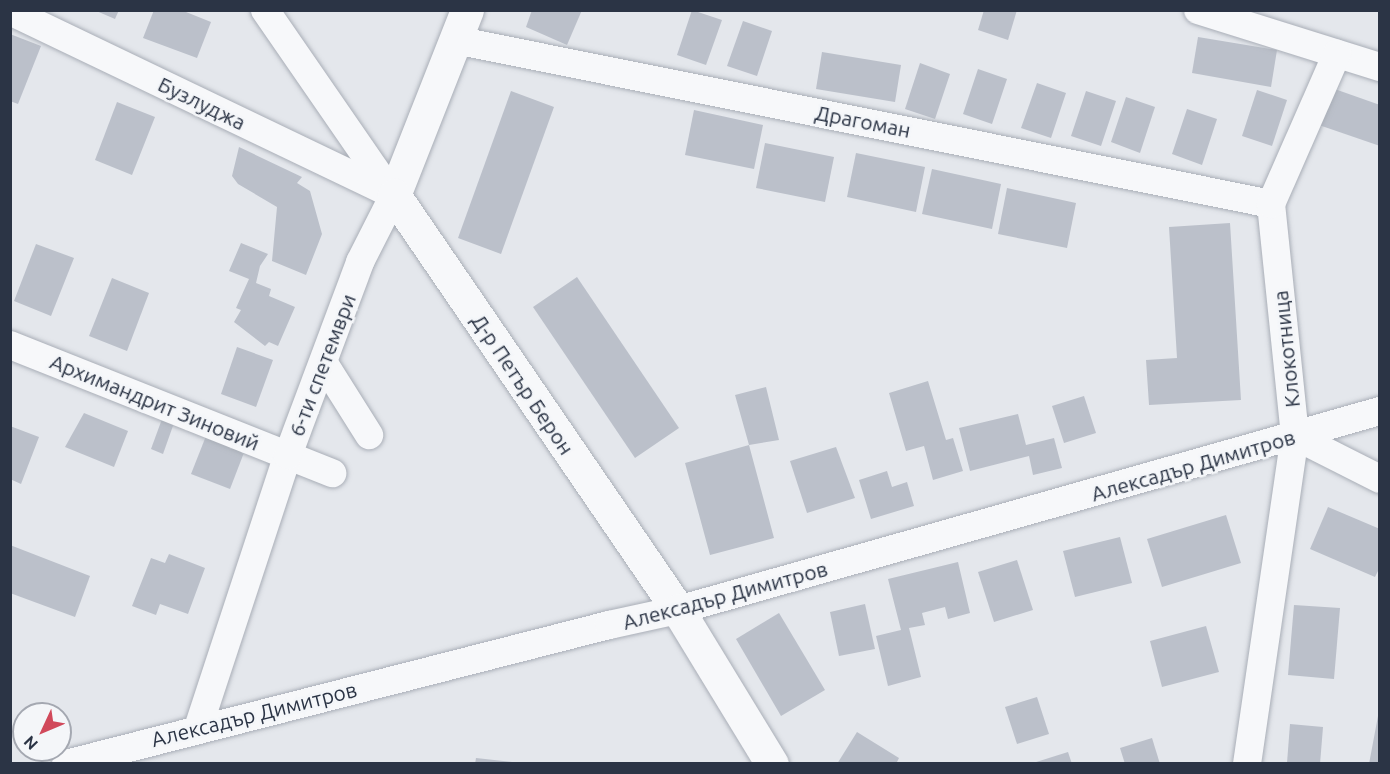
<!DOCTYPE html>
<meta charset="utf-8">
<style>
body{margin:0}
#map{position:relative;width:1390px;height:774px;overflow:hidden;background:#e4e7ec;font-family:Ubuntu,sans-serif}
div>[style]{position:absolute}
.building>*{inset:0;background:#bbc0ca}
.roads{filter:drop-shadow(0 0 2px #a9aeb7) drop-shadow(0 0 2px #a9aeb7)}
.minor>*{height:28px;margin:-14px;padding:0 14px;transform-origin:14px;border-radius:14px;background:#f7f8fa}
.tertiary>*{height:33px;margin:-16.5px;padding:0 16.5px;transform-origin:16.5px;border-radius:16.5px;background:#f7f8fa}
span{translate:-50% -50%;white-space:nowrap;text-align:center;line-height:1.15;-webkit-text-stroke:5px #f4f6f9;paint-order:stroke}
.street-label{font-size:21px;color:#2b3445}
.frame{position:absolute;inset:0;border:12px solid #2b3445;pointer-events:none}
.north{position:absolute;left:12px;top:702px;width:60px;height:60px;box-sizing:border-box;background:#f4f6f9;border:2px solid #a4a8b1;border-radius:50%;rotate:226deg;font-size:16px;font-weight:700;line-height:24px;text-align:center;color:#2b3445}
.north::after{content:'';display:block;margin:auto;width:21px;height:27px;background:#d1495b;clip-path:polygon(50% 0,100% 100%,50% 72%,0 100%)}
</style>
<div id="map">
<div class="building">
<div style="clip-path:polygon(94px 10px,119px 10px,115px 19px)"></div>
<div style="clip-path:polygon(154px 10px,181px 10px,211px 22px,197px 58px,143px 38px)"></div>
<div style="clip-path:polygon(532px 10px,582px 10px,567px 45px,526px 27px)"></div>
<div style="clip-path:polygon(692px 10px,722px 20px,706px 65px,677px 55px)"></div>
<div style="clip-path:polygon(984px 10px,1017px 10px,1008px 40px,978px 30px)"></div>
<div style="clip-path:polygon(743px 21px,772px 31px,757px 76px,727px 66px)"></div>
<div style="clip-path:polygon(10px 34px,41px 46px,18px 104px,10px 101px)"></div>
<div style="clip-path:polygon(1198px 37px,1277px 50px,1271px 87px,1192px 73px)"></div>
<div style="clip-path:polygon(822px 52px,901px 65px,895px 102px,816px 89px)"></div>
<div style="clip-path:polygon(920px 63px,950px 74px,935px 119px,905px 109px)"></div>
<div style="clip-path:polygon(978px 69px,1007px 79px,992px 124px,963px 114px)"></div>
<div style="clip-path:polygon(1037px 83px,1066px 93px,1051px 138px,1021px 128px)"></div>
<div style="clip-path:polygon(1329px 87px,1380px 105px,1380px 146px,1316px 124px)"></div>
<div style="clip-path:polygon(1257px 90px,1287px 100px,1272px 146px,1242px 136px)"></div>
<div style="clip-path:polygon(511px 91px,554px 107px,501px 254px,458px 238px)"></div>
<div style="clip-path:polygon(1086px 91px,1116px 101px,1101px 146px,1071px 136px)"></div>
<div style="clip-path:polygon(1126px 97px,1155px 107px,1140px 153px,1111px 142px)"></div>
<div style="clip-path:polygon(117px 102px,155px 117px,132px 175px,95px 160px)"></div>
<div style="clip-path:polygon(1187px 109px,1217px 119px,1202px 165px,1172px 154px)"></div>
<div style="clip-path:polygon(694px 110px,763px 125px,754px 169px,685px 155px)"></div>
<div style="clip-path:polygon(765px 143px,834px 157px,825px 202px,756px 188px)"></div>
<div style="clip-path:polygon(239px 147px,302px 177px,297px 183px,310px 191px,322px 234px,306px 275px,272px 261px,277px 207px,238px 184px,232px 176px)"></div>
<div style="clip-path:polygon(856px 153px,925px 167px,916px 212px,847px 197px)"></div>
<div style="clip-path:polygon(932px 169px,1001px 184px,992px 229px,922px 214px)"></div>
<div style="clip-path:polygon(1007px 188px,1076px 203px,1067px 248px,998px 234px)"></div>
<div style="clip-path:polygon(1230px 223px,1241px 400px,1149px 405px,1146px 360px,1177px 358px,1169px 227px)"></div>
<div style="clip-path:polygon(241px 243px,268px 254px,260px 266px,256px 283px,271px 289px,269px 296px,295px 307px,278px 346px,269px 342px,265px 346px,234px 322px,241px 310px,236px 308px,249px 279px,229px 271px)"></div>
<div style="clip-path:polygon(36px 244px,74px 258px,51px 316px,14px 301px)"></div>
<div style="clip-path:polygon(577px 277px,679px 428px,635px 458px,533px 307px)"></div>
<div style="clip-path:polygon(112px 278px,149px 293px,127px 351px,89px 336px)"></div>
<div style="clip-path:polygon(237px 347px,273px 360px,256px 407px,221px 394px)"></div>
<div style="clip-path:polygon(928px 381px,946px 440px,953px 438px,963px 471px,933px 480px,924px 446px,906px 451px,889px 393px)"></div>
<div style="clip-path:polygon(766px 387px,779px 440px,749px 445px,774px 538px,710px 555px,685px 463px,749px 445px,735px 395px)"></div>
<div style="clip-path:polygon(1084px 396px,1096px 433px,1064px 443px,1052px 406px)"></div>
<div style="clip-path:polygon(84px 413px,128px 431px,114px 467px,65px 447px)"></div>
<div style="clip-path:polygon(1018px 414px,1026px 445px,1054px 438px,1062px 468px,1033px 475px,1029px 456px,970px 471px,959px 428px)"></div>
<div style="clip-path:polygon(162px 419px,174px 423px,163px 454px,151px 449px)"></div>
<div style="clip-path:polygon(10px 426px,39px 437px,21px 484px,10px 479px)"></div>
<div style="clip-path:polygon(206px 436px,245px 450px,230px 489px,191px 474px)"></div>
<div style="clip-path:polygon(836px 447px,855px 498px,807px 513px,790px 461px)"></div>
<div style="clip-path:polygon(887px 471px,892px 487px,907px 482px,914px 506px,871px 519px,859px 480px)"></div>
<div style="clip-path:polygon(1328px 507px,1380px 529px,1380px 567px,1375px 577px,1310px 549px)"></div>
<div style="clip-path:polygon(1226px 515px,1241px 563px,1162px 587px,1147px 539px)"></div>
<div style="clip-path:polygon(1120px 537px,1132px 583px,1075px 597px,1063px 551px)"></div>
<div style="clip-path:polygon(10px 545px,90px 576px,75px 617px,10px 593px)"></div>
<div style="clip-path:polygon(169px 554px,205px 568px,188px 614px,160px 604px,156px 615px,132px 606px,151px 558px,165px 563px)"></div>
<div style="clip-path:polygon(1017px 560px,1033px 610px,994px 622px,978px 572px)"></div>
<div style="clip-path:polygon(958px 562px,970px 613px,948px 619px,945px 607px,922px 613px,925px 625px,909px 628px,921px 677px,888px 686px,876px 636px,901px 630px,888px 579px)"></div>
<div style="clip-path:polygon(865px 604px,875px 649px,839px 656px,830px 612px)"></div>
<div style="clip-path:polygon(1294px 605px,1340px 608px,1334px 679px,1288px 675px)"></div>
<div style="clip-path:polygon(779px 613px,825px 690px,781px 716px,736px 639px)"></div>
<div style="clip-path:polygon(1206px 626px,1219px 672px,1162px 687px,1150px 641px)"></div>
<div style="clip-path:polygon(1037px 697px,1049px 734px,1017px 744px,1005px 707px)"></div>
<div style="clip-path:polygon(1378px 716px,1380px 764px,1369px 764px)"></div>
<div style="clip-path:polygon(1290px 724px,1323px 727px,1320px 764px,1287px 763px)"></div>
<div style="clip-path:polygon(857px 732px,899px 758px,896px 764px,837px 764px)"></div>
<div style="clip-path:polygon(1152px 738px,1160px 764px,1125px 764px,1120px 748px)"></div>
<div style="clip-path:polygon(1068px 752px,1072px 764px,1033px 764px,1033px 763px)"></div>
<div style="clip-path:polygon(476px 758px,512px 762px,512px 764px,475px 764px)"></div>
</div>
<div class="roads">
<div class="minor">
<div style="left:265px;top:10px;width:224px;rotate:55.4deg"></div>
<div style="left:1198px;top:10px;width:191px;rotate:17.4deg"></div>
<div style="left:10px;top:11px;width:426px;rotate:25.6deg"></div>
<div style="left:455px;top:40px;width:832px;rotate:11.36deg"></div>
<div style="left:10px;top:345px;width:347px;rotate:21.7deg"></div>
<div style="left:325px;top:365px;width:83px;rotate:57.8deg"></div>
<div style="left:1295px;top:436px;width:95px;rotate:26.8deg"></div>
<div style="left:198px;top:728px;width:287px;rotate:-71.8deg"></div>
<div style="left:288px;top:455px;width:206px;rotate:-69.5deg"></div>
<div style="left:360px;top:262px;width:75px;rotate:-63.1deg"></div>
<div style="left:66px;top:764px;width:561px;rotate:-14.36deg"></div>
<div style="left:609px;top:625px;width:71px;rotate:-12.3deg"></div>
<div style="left:678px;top:610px;width:730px;rotate:-15.83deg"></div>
<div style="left:1247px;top:764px;width:331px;rotate:-81.7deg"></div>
<div style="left:1295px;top:436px;width:233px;rotate:-95.9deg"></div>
<div style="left:1271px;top:204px;width:164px;rotate:-66.3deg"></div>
</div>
<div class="tertiary">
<div style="left:467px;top:10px;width:199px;rotate:111.5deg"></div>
<div style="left:394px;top:195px;width:503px;rotate:55.61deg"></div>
<div style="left:678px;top:610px;width:180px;rotate:58.6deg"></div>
</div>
</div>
<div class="street-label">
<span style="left:202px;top:103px;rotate:26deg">Бузлуджа</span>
<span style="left:863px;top:121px;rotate:11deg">Драгоман</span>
<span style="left:1286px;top:349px;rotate:-96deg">Клокотница</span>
<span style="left:322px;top:365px;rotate:-69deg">6-ти спетември</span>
<span style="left:523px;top:384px;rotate:56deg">Д-р Петър Берон</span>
<span style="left:155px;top:402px;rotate:22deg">Архимандрит Зиновий</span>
<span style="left:1193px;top:465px;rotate:-16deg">Алексадър Димитров</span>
<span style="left:725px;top:595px;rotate:-15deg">Алексадър Димитров</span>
<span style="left:254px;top:714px;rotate:-14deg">Алексадър Димитров</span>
</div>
<div class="frame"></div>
<div class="north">N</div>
</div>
